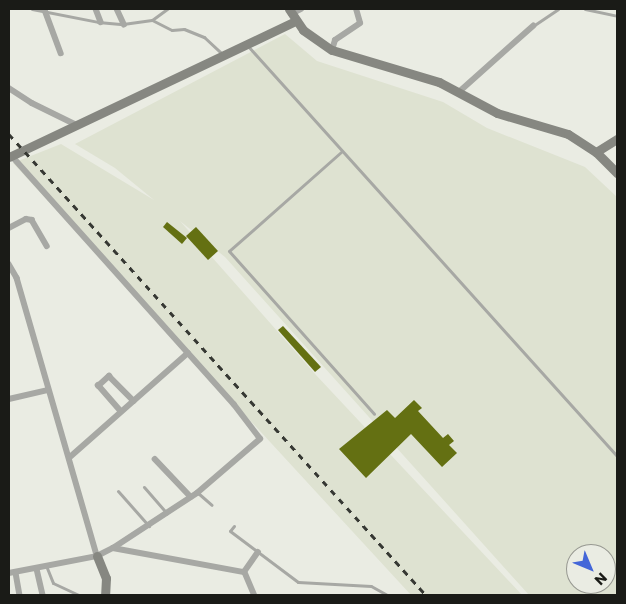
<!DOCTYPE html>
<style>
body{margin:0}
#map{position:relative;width:626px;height:604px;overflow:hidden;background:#eaece3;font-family:Poppins,sans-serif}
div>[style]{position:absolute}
.built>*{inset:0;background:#dee2d1}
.building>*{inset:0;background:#647012}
.lane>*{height:3px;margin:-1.5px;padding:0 1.5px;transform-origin:1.5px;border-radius:1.5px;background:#a7a8a4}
.street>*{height:5.5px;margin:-2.75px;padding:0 2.75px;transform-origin:2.75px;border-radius:2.75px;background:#a7a8a4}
.secondary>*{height:9px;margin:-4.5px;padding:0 4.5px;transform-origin:4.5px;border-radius:4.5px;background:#868781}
.rail>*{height:2.5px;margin-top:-1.25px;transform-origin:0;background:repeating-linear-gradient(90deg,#363833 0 6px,transparent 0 12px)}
span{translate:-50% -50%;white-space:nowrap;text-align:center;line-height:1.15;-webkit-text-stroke:4px #eaece3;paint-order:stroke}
.frame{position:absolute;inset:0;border:10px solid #1a1b17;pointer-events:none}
.north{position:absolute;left:566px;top:544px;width:50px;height:50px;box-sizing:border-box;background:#eaece3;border:1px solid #979891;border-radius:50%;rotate:135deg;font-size:14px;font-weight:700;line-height:20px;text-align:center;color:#1a1b17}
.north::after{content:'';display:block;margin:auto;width:18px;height:22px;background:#4366d8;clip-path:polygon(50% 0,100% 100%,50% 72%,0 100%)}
</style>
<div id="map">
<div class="built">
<div style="clip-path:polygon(evenodd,285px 34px,317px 61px,443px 102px,487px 128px,585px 167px,617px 197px,617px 595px,529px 595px,225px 257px,180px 221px,316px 375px,522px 595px,411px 595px,13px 163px,61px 144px,154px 200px,115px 168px,75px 144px,285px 34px,576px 554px,606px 554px,606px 584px,576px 584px,576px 554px)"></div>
</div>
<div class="building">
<div style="clip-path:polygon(167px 222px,187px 238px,182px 244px,163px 227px)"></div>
<div style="clip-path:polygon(196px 227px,218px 251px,208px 260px,186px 236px)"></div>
<div style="clip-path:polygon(283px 326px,321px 367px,315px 372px,278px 330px)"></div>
<div style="clip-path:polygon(414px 400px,422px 408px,418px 411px,443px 438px,448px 434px,454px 441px,449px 445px,457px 453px,442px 467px,411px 434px,366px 478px,339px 449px,387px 410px,395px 418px)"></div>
</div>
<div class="lane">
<div style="left:32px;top:9px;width:67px;rotate:11.1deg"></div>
<div style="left:98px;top:22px;width:25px;rotate:5deg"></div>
<div style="left:123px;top:24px;width:29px;rotate:-8deg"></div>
<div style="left:152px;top:20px;width:22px;rotate:27deg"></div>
<div style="left:172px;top:30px;width:12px;rotate:-5deg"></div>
<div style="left:184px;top:29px;width:22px;rotate:22deg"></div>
<div style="left:204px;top:37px;width:23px;rotate:43deg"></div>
<div style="left:585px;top:9px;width:33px;rotate:12deg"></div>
<div style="left:152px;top:20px;width:19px;rotate:-36deg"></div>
<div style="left:533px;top:26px;width:30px;rotate:-34deg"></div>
<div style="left:247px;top:45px;width:553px;rotate:48.01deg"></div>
<div style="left:341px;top:152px;width:149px;rotate:138.5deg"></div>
<div style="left:229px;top:251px;width:218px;rotate:48.3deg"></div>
<div style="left:144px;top:487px;width:35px;rotate:49deg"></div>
<div style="left:118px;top:491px;width:47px;rotate:48.5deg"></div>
<div style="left:198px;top:493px;width:18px;rotate:41deg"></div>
<div style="left:234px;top:526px;width:6px;rotate:129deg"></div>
<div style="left:230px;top:531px;width:85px;rotate:36.9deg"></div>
<div style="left:298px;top:582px;width:73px;rotate:3.1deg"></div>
<div style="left:371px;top:586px;width:18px;rotate:29deg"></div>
<div style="left:47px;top:568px;width:16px;rotate:68deg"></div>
<div style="left:53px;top:583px;width:29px;rotate:25deg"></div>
</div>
<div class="street">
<div style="left:96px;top:9px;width:14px;rotate:69deg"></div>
<div style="left:117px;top:9px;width:17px;rotate:65deg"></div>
<div style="left:45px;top:10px;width:46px;rotate:69.6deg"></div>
<div style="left:291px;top:14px;width:11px;rotate:-27deg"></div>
<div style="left:332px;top:50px;width:10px;rotate:-73deg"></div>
<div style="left:335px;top:40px;width:30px;rotate:-34deg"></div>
<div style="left:360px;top:23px;width:15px;rotate:-106deg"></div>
<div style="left:9px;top:88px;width:27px;rotate:33deg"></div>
<div style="left:32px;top:103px;width:50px;rotate:26.1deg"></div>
<div style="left:460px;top:91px;width:98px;rotate:-41.7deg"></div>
<div style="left:9px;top:228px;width:19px;rotate:-28deg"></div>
<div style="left:26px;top:219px;width:6px;rotate:9deg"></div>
<div style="left:32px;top:220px;width:30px;rotate:60deg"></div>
<div style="left:9px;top:264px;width:16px;rotate:60deg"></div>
<div style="left:17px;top:278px;width:289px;rotate:73.9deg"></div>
<div style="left:9px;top:399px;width:39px;rotate:-13deg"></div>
<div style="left:121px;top:412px;width:35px;rotate:-131deg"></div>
<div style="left:98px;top:386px;width:15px;rotate:-42deg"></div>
<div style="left:109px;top:376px;width:35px;rotate:45deg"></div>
<div style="left:70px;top:457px;width:157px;rotate:-41.4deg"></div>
<div style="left:155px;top:459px;width:52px;rotate:46.5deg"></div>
<div style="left:113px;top:548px;width:133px;rotate:10.4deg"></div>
<div style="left:37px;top:569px;width:27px;rotate:77deg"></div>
<div style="left:9px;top:573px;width:90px;rotate:-10.9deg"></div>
<div style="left:97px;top:556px;width:18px;rotate:-27deg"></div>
<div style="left:113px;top:548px;width:100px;rotate:-33.2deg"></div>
<div style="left:197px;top:493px;width:83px;rotate:-40.6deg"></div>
<div style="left:260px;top:439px;width:43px;rotate:-127.4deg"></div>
<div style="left:234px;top:405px;width:334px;rotate:-131.8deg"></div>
<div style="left:16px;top:573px;width:22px;rotate:80deg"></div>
<div style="left:254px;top:595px;width:25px;rotate:-113deg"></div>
<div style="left:244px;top:572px;width:24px;rotate:-55deg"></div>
</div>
<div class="secondary">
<div style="left:289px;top:9px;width:25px;rotate:56deg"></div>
<div style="left:303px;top:30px;width:35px;rotate:35deg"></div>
<div style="left:332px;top:50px;width:112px;rotate:16.7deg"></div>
<div style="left:439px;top:82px;width:66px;rotate:28.1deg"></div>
<div style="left:497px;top:113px;width:74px;rotate:16.5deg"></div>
<div style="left:568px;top:134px;width:33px;rotate:33deg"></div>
<div style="left:596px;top:152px;width:30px;rotate:45deg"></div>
<div style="left:596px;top:152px;width:25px;rotate:-32deg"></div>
<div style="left:9px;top:157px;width:317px;rotate:-25.4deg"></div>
<div style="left:97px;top:556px;width:24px;rotate:68deg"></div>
<div style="left:106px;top:578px;width:17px;rotate:93deg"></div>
</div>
<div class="rail">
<div style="left:9px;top:134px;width:622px;rotate:47.87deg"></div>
</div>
<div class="frame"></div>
<div class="north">N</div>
</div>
